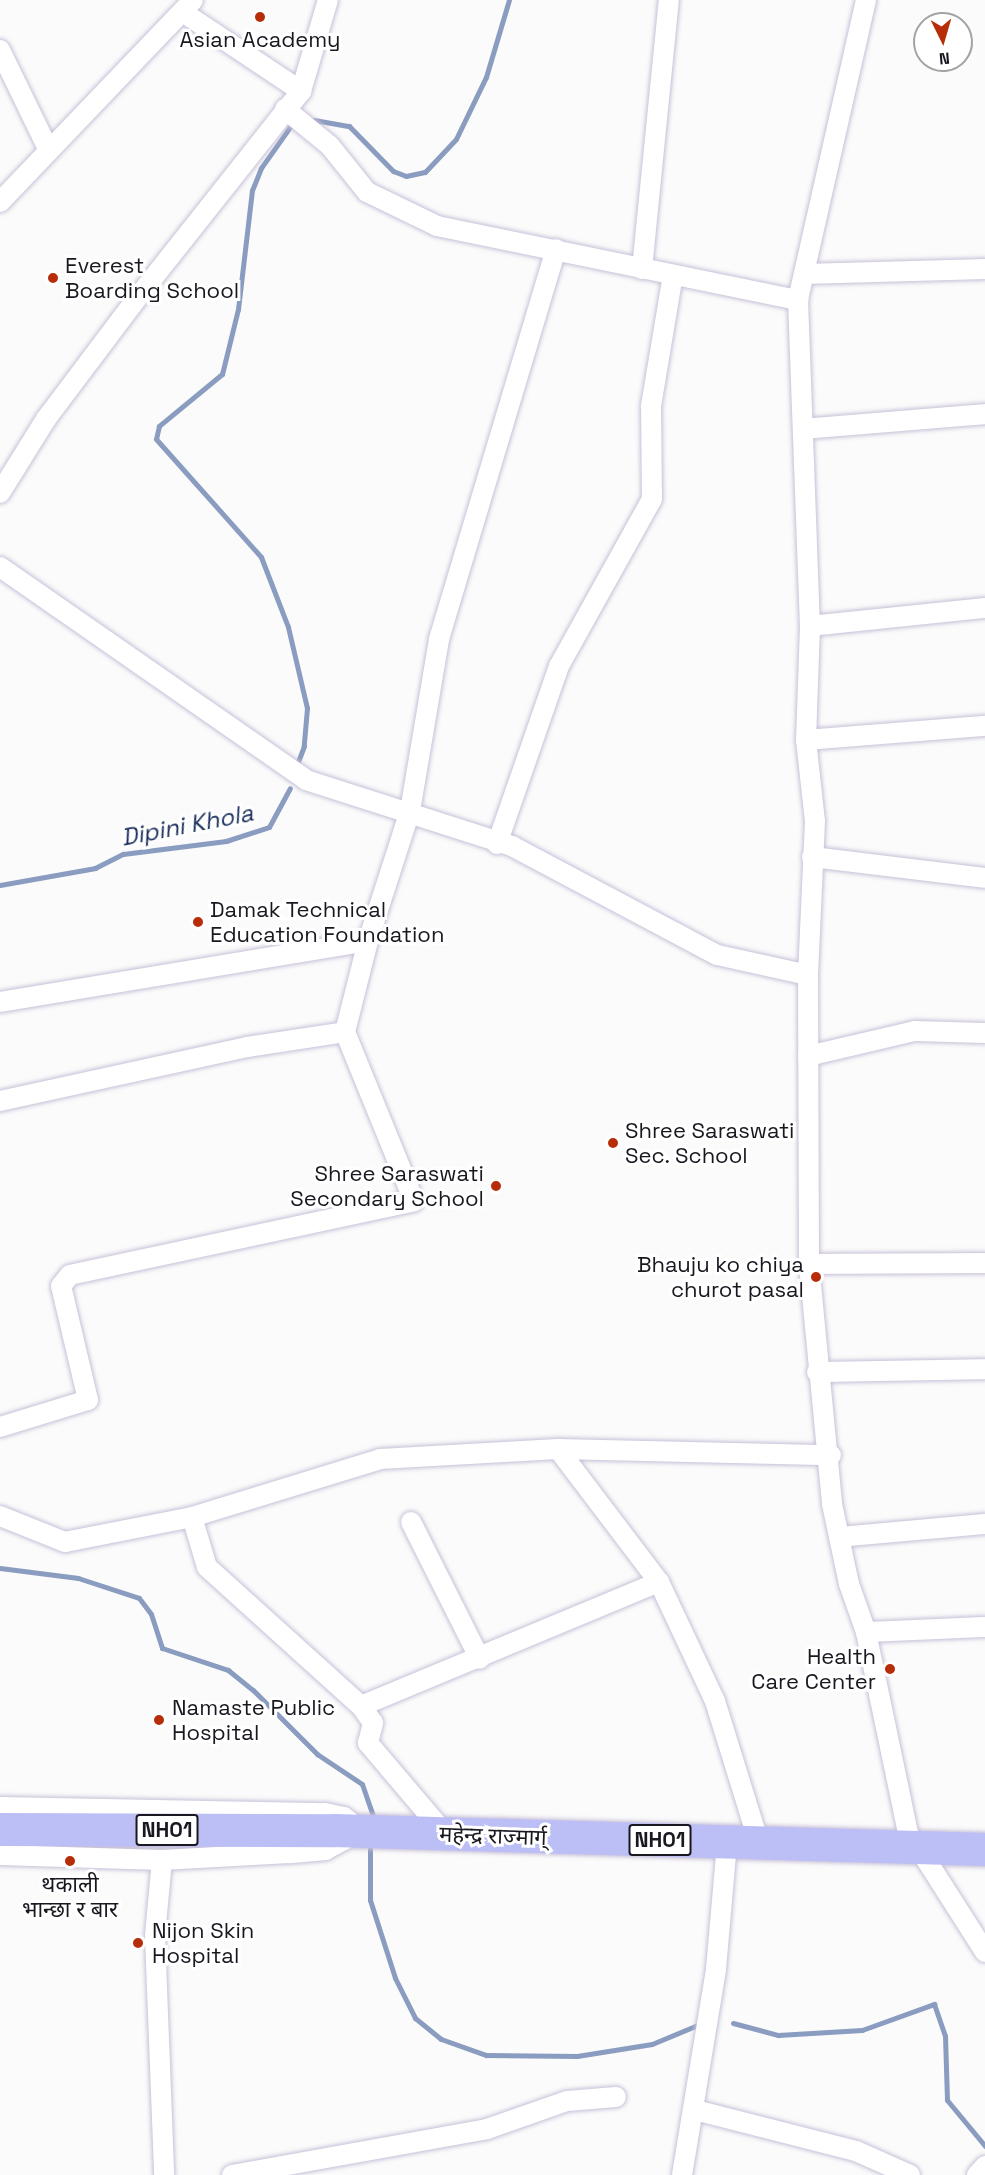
<!DOCTYPE html>
<meta charset="utf-8">
<style>
body{margin:0}
#map{position:relative;width:985px;height:2175px;overflow:hidden;background:#fbfbfb;font-family:"Space Grotesk","Noto Sans Devanagari",sans-serif}
div>[style]{position:absolute}
.stream>*{height:5px;margin:-2.5px;padding:0 2.5px;transform-origin:2.5px;border-radius:2.5px;background:#8a9cbf}
.roads{filter:drop-shadow(0 0 2px #c8c0d8) drop-shadow(0 0 2px #c8c0d8)}
.minor>*{height:20px;margin:-10px;padding:0 10px;transform-origin:10px;border-radius:10px;background:#fff}
.trunk>*{height:33px;margin:-16.5px;padding:0 16.5px;transform-origin:16.5px;border-radius:16.5px;background:#bcbef6}
.dots>*{width:16px;height:16px;translate:-50% -50%;box-sizing:border-box;border:3px solid #fff;border-radius:50%}
span{translate:-50% -50%;white-space:nowrap;text-align:center;line-height:1.15;-webkit-text-stroke:6px #fff;paint-order:stroke}
.shield-label span{padding:2px 4px;background:#fff;border:2px solid;border-radius:4px;-webkit-text-stroke-width:0}
.shield-label{font-size:21px;color:#19171f;font-weight:700}
.poi-label{font-size:22px;color:#19171f}
.left{translate:0 -50%;text-align:left}
.right{translate:-100% -50%;text-align:right}
.street-label{font-size:22px;color:#19171f}
.water-label{font-size:24px;color:#1a2f5d;font-style:italic}
.north{position:absolute;left:913px;top:12px;width:60px;height:60px;box-sizing:border-box;background:#fff;border:2px solid #a3a2a5;border-radius:50%;rotate:175deg;font-size:16px;font-weight:700;line-height:24px;text-align:center;color:#19171f}
.north::after{content:'';display:block;margin:auto;width:21px;height:27px;background:#b82d09;clip-path:polygon(50% 0,100% 100%,50% 72%,0 100%)}
</style>
<div id="map">
<div class="stream">
<div style="left:314px;top:120px;width:36px;rotate:10deg"></div>
<div style="left:349px;top:126px;width:63px;rotate:45.6deg"></div>
<div style="left:393px;top:171px;width:14px;rotate:21deg"></div>
<div style="left:406px;top:176px;width:19px;rotate:-12deg"></div>
<div style="left:425px;top:172px;width:45px;rotate:-46.8deg"></div>
<div style="left:456px;top:139px;width:69px;rotate:-64.2deg"></div>
<div style="left:486px;top:77px;width:80px;rotate:-73.4deg"></div>
<div style="left:292px;top:124px;width:54px;rotate:125.2deg"></div>
<div style="left:261px;top:168px;width:24px;rotate:112deg"></div>
<div style="left:252px;top:190px;width:120px;rotate:96.7deg"></div>
<div style="left:238px;top:309px;width:67px;rotate:103.8deg"></div>
<div style="left:222px;top:374px;width:82px;rotate:140.5deg"></div>
<div style="left:159px;top:426px;width:13px;rotate:103deg"></div>
<div style="left:156px;top:439px;width:158px;rotate:48.3deg"></div>
<div style="left:261px;top:557px;width:75px;rotate:68.9deg"></div>
<div style="left:288px;top:627px;width:83px;rotate:76.8deg"></div>
<div style="left:307px;top:708px;width:38px;rotate:95deg"></div>
<div style="left:304px;top:746px;width:22px;rotate:111deg"></div>
<div style="left:0;top:885px;width:97px;rotate:-10.1deg"></div>
<div style="left:95px;top:868px;width:31px;rotate:-27deg"></div>
<div style="left:123px;top:854px;width:104px;rotate:-7.2deg"></div>
<div style="left:226px;top:841px;width:45px;rotate:-18deg"></div>
<div style="left:269px;top:827px;width:44px;rotate:-61.7deg"></div>
<div style="left:0;top:1568px;width:79px;rotate:7.3deg"></div>
<div style="left:78px;top:1578px;width:64px;rotate:18.2deg"></div>
<div style="left:139px;top:1598px;width:20px;rotate:53deg"></div>
<div style="left:151px;top:1614px;width:36px;rotate:72deg"></div>
<div style="left:162px;top:1648px;width:70px;rotate:18.4deg"></div>
<div style="left:228px;top:1670px;width:32px;rotate:39deg"></div>
<div style="left:253px;top:1690px;width:91px;rotate:45deg"></div>
<div style="left:317px;top:1754px;width:54px;rotate:33.7deg"></div>
<div style="left:362px;top:1784px;width:36px;rotate:71deg"></div>
<div style="left:370px;top:1849px;width:51px;rotate:90deg"></div>
<div style="left:370px;top:1900px;width:82px;rotate:72.2deg"></div>
<div style="left:395px;top:1978px;width:45px;rotate:63.4deg"></div>
<div style="left:415px;top:2018px;width:33px;rotate:39deg"></div>
<div style="left:441px;top:2039px;width:48px;rotate:19.6deg"></div>
<div style="left:486px;top:2055px;width:91px;rotate:0.6deg"></div>
<div style="left:577px;top:2056px;width:76px;rotate:-9.1deg"></div>
<div style="left:652px;top:2044px;width:52px;rotate:-22.6deg"></div>
<div style="left:733px;top:2023px;width:47px;rotate:14.9deg"></div>
<div style="left:778px;top:2035px;width:84px;rotate:-3.4deg"></div>
<div style="left:862px;top:2030px;width:77px;rotate:-19.9deg"></div>
<div style="left:934px;top:2004px;width:34px;rotate:71deg"></div>
<div style="left:945px;top:2036px;width:64px;rotate:88.2deg"></div>
<div style="left:947px;top:2100px;width:60px;rotate:50.4deg"></div>
</div>
<div class="roads">
<div class="minor">
<div style="left:866px;top:0;width:308px;rotate:102.8deg"></div>
<div style="left:798px;top:300px;width:326px;rotate:87.9deg"></div>
<div style="left:810px;top:626px;width:114px;rotate:92deg"></div>
<div style="left:806px;top:740px;width:81px;rotate:83.7deg"></div>
<div style="left:815px;top:821px;width:154px;rotate:92.6deg"></div>
<div style="left:808px;top:975px;width:289px;rotate:89.8deg"></div>
<div style="left:809px;top:1264px;width:241px;rotate:84.5deg"></div>
<div style="left:832px;top:1504px;width:82px;rotate:78deg"></div>
<div style="left:849px;top:1584px;width:51px;rotate:70.5deg"></div>
<div style="left:866px;top:1632px;width:221px;rotate:78.2deg"></div>
<div style="left:184px;top:13px;width:141px;rotate:33.7deg"></div>
<div style="left:0;top:50px;width:110px;rotate:64.1deg"></div>
<div style="left:285px;top:109px;width:58px;rotate:39.4deg"></div>
<div style="left:330px;top:146px;width:59px;rotate:51.2deg"></div>
<div style="left:367px;top:192px;width:78px;rotate:25.9deg"></div>
<div style="left:437px;top:226px;width:369px;rotate:11.6deg"></div>
<div style="left:0;top:202px;width:279px;rotate:-46.3deg"></div>
<div style="left:642px;top:269px;width:270px;rotate:-84.3deg"></div>
<div style="left:804px;top:274px;width:181px;rotate:-1.6deg"></div>
<div style="left:803px;top:429px;width:183px;rotate:-4.7deg"></div>
<div style="left:0;top:493px;width:87px;rotate:-58.1deg"></div>
<div style="left:46px;top:419px;width:153px;rotate:-53deg"></div>
<div style="left:138px;top:297px;width:263px;rotate:-51.6deg"></div>
<div style="left:301px;top:91px;width:95px;rotate:-73.5deg"></div>
<div style="left:0;top:567px;width:373px;rotate:34.8deg"></div>
<div style="left:306px;top:780px;width:216px;rotate:17.8deg"></div>
<div style="left:512px;top:846px;width:232px;rotate:28deg"></div>
<div style="left:717px;top:955px;width:93px;rotate:12.4deg"></div>
<div style="left:810px;top:626px;width:176px;rotate:-5.9deg"></div>
<div style="left:806px;top:740px;width:180px;rotate:-4.5deg"></div>
<div style="left:497px;top:844px;width:188px;rotate:-70.8deg"></div>
<div style="left:559px;top:666px;width:191px;rotate:-60.9deg"></div>
<div style="left:652px;top:499px;width:93px;rotate:-90.6deg"></div>
<div style="left:651px;top:406px;width:133px;rotate:-80.5deg"></div>
<div style="left:812px;top:857px;width:174px;rotate:6.9deg"></div>
<div style="left:0;top:1002px;width:373px;rotate:-9.4deg"></div>
<div style="left:368px;top:941px;width:137px;rotate:-72.1deg"></div>
<div style="left:410px;top:811px;width:174px;rotate:-80.4deg"></div>
<div style="left:439px;top:639px;width:407px;rotate:-73.3deg"></div>
<div style="left:808px;top:1056px;width:110px;rotate:-13.2deg"></div>
<div style="left:915px;top:1031px;width:70px;rotate:1.6deg"></div>
<div style="left:0;top:1101px;width:253px;rotate:-12.3deg"></div>
<div style="left:247px;top:1047px;width:99px;rotate:-8.7deg"></div>
<div style="left:809px;top:1264px;width:176px;rotate:-0.3deg"></div>
<div style="left:817px;top:1372px;width:168px;rotate:-1deg"></div>
<div style="left:0;top:1427px;width:92px;rotate:-17.1deg"></div>
<div style="left:88px;top:1400px;width:117px;rotate:-103.3deg"></div>
<div style="left:61px;top:1286px;width:14px;rotate:-51deg"></div>
<div style="left:70px;top:1275px;width:352px;rotate:-12.1deg"></div>
<div style="left:414px;top:1201px;width:183px;rotate:-112.2deg"></div>
<div style="left:345px;top:1032px;width:94px;rotate:-75.8deg"></div>
<div style="left:558px;top:1449px;width:167px;rotate:52.8deg"></div>
<div style="left:0;top:1516px;width:70px;rotate:21.8deg"></div>
<div style="left:65px;top:1542px;width:129px;rotate:-11.1deg"></div>
<div style="left:192px;top:1517px;width:197px;rotate:-17.1deg"></div>
<div style="left:380px;top:1459px;width:178px;rotate:-3.2deg"></div>
<div style="left:558px;top:1449px;width:273px;rotate:1.3deg"></div>
<div style="left:192px;top:1517px;width:52px;rotate:73.3deg"></div>
<div style="left:207px;top:1567px;width:207px;rotate:42.1deg"></div>
<div style="left:411px;top:1522px;width:153px;rotate:63.3deg"></div>
<div style="left:839px;top:1537px;width:147px;rotate:-5.1deg"></div>
<div style="left:866px;top:1632px;width:119px;rotate:-2.4deg"></div>
<div style="left:0;top:1807px;width:325px;rotate:1.1deg"></div>
<div style="left:325px;top:1813px;width:19px;rotate:12deg"></div>
<div style="left:344px;top:1817px;width:22px;rotate:39deg"></div>
<div style="left:361px;top:1831px;width:40px;rotate:152deg"></div>
<div style="left:326px;top:1850px;width:37px;rotate:175deg"></div>
<div style="left:289px;top:1853px;width:127px;rotate:176.8deg"></div>
<div style="left:162px;top:1860px;width:162px;rotate:-178.2deg"></div>
<div style="left:446px;top:1835px;width:121px;rotate:-130.3deg"></div>
<div style="left:368px;top:1743px;width:21px;rotate:-76deg"></div>
<div style="left:373px;top:1723px;width:21px;rotate:-125deg"></div>
<div style="left:361px;top:1706px;width:323px;rotate:-22.6deg"></div>
<div style="left:659px;top:1582px;width:132px;rotate:64.8deg"></div>
<div style="left:715px;top:1701px;width:149px;rotate:72.8deg"></div>
<div style="left:920px;top:1850px;width:121px;rotate:57.5deg"></div>
<div style="left:162px;top:1860px;width:76px;rotate:95.3deg"></div>
<div style="left:155px;top:1936px;width:239px;rotate:87.8deg"></div>
<div style="left:695px;top:2110px;width:166px;rotate:14.3deg"></div>
<div style="left:856px;top:2151px;width:59px;rotate:24deg"></div>
<div style="left:232px;top:2175px;width:259px;rotate:-10.2deg"></div>
<div style="left:487px;top:2129px;width:85px;rotate:-19.3deg"></div>
<div style="left:567px;top:2101px;width:49px;rotate:-4.7deg"></div>
<div style="left:682px;top:2175px;width:209px;rotate:-80.6deg"></div>
<div style="left:716px;top:1969px;width:127px;rotate:-85deg"></div>
<div style="left:977px;top:2175px;width:12px;rotate:-48deg"></div>
</div>
<div class="trunk">
<div style="left:0;top:1829px;width:334px;rotate:0.2deg"></div>
<div style="left:334px;top:1830px;width:651px;rotate:1.67deg"></div>
</div>
</div>
<div class="dots">
<div style="left:260px;top:17px;background:#b82d09"></div>
<div style="left:53px;top:278px;background:#b82d09"></div>
<div style="left:198px;top:922px;background:#b82d09"></div>
<div style="left:613px;top:1143px;background:#b82d09"></div>
<div style="left:496px;top:1186px;background:#b82d09"></div>
<div style="left:816px;top:1277px;background:#b82d09"></div>
<div style="left:890px;top:1669px;background:#b82d09"></div>
<div style="left:159px;top:1720px;background:#b82d09"></div>
<div style="left:70px;top:1861px;background:#b82d09"></div>
<div style="left:138px;top:1943px;background:#b82d09"></div>
</div>
<div class="shield-label">
<span style="left:167px;top:1830px">NH01</span>
<span style="left:660px;top:1840px">NH01</span>
</div>
<div class="poi-label">
<span style="left:260px;top:40px">Asian Academy</span>
<span class="left" style="left:65px;top:278px">Everest<br>Boarding School</span>
<span class="left" style="left:210px;top:922px">Damak Technical<br>Education Foundation</span>
<span class="left" style="left:625px;top:1143px">Shree Saraswati<br>Sec. School</span>
<span class="right" style="left:484px;top:1186px">Shree Saraswati<br>Secondary School</span>
<span class="right" style="left:804px;top:1277px">Bhauju ko chiya<br>churot pasal</span>
<span class="right" style="left:876px;top:1669px">Health<br>Care Center</span>
<span class="left" style="left:172px;top:1720px">Namaste Public<br>Hospital</span>
<span style="left:70px;top:1897px">थकाली<br>भान्छा र बार</span>
<span class="left" style="left:152px;top:1943px">Nijon Skin<br>Hospital</span>
</div>
<div class="street-label">
<span style="left:493px;top:1836px;rotate:2deg">महेन्द्र राज्मार्ग्</span>
</div>
<div class="water-label">
<span style="left:187px;top:825px;rotate:-11deg">Dipini Khola</span>
</div>
<div class="north">N</div>
</div>
